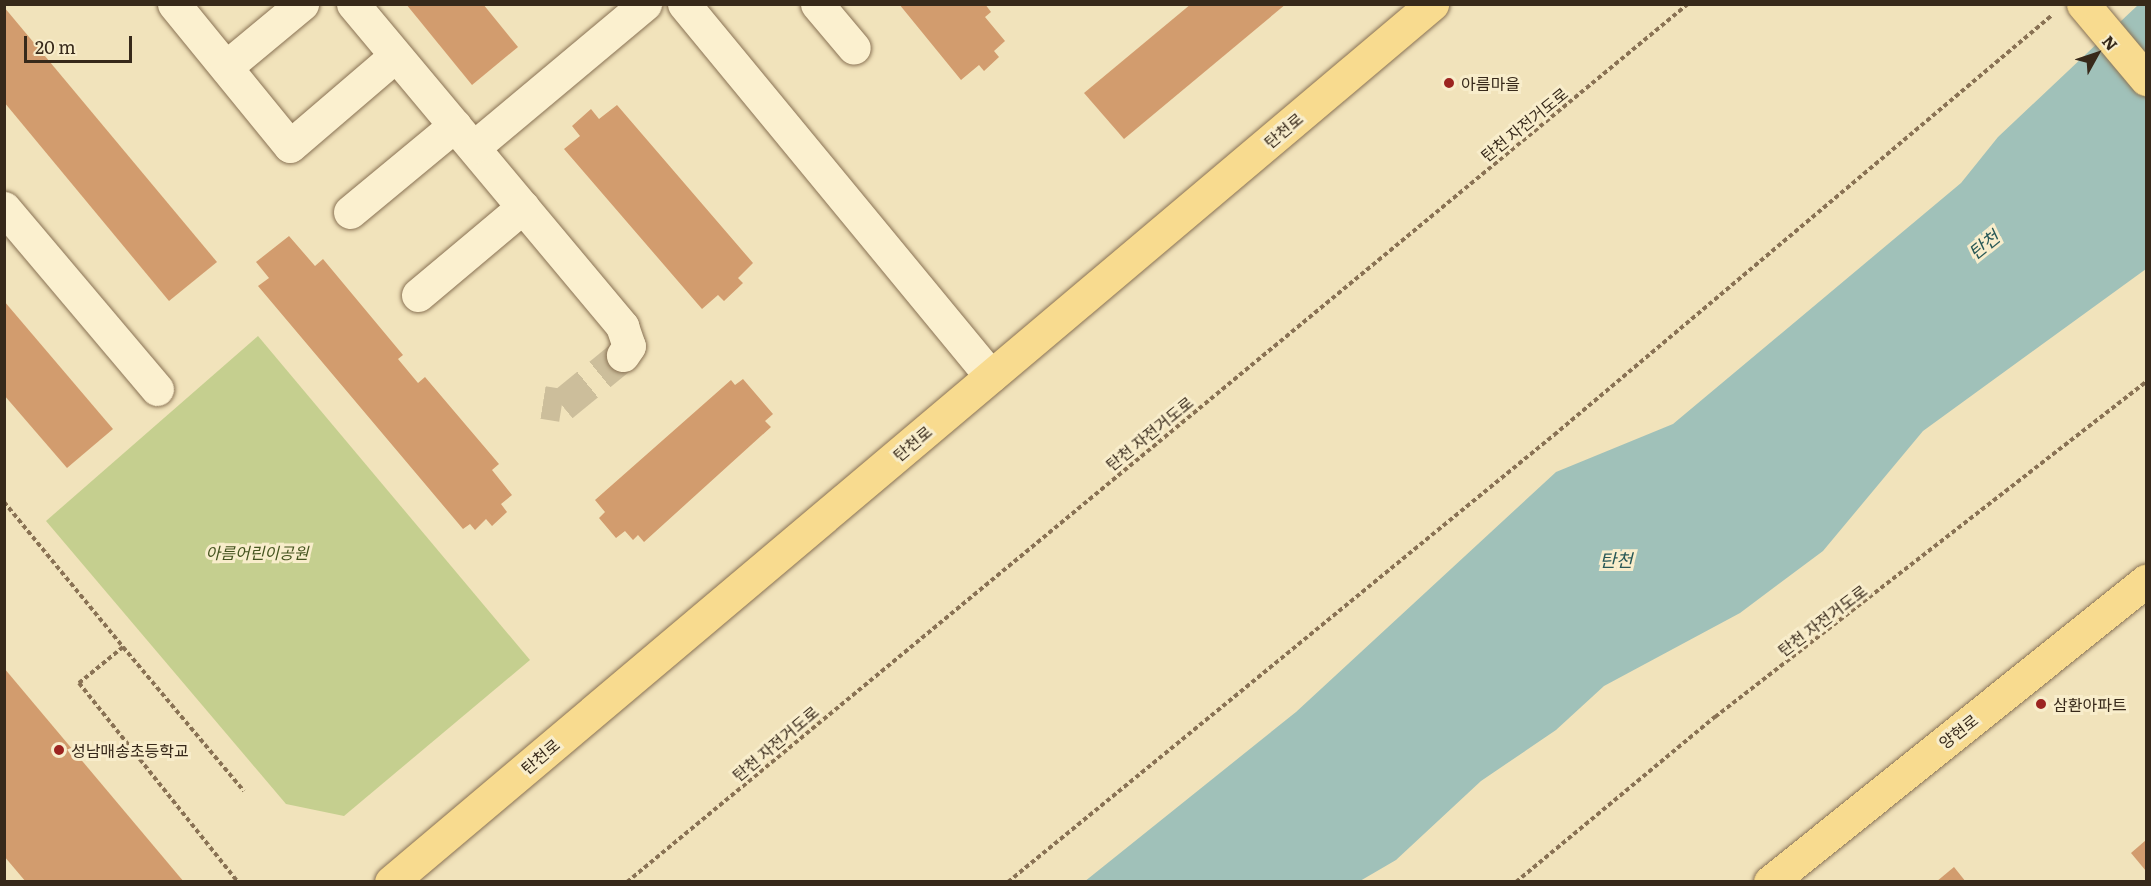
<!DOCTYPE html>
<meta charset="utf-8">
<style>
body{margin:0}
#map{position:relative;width:2151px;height:886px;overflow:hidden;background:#f1e3bb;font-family:Literata,"Noto Sans KR",serif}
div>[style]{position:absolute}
.green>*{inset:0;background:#c5cf8f}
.water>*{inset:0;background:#a0c1b9}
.building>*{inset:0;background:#d29c6e}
.minor-tunnel>*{height:33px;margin-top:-16.5px;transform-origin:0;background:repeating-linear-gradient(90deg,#ccbe9b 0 33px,transparent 0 49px)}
.path>*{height:4px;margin-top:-2px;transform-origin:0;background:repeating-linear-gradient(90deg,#897254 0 4.5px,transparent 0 7.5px)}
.roads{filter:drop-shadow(0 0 2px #897254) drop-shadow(0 0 2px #897254)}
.minor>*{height:33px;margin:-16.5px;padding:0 16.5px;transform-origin:16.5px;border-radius:16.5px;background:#fbf0cf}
.major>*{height:33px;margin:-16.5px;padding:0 16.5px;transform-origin:16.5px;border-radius:16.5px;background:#f8db8f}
.dots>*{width:16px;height:16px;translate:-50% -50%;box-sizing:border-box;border:3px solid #f8edcb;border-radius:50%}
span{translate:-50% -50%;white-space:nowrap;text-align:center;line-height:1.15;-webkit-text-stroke:6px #f8edcb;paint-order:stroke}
.poi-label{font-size:16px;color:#37291a}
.left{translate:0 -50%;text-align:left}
.street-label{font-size:16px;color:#37291a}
.park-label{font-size:16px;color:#45541f;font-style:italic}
.water-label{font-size:18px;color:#285857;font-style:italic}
.frame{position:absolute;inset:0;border:6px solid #37291a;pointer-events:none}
.north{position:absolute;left:2067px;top:24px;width:60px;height:60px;-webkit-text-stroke:4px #f8edcb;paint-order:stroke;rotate:50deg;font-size:16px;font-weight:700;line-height:24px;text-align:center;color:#37291a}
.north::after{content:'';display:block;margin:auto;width:21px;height:27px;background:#37291a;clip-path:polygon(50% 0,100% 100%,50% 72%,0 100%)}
.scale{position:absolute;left:24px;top:36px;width:108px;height:27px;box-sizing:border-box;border:3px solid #37291a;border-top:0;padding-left:8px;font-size:18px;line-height:21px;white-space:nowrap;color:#37291a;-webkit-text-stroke:4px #f8edcb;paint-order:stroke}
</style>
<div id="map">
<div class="green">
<div style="clip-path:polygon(258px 336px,530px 660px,344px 816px,286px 804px,46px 521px)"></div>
</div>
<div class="water">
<div style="clip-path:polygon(2138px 5px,2146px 5px,2146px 269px,1923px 431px,1823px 551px,1740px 613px,1604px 686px,1556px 730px,1481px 781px,1396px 860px,1360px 881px,1084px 882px,1296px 712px,1556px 472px,1673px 424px,1961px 183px,1998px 137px)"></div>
</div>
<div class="building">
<div style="clip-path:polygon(406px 4px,483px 4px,518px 47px,472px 85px)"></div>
<div style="clip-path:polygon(899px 4px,985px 4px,991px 12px,985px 17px,1005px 41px,994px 51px,999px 57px,984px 71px,979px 65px,961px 80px)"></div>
<div style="clip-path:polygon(1191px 4px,1286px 4px,1124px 139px,1084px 93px)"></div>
<div style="clip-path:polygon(4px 7px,217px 262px,169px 301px,4px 102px)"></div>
<div style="clip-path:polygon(617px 105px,753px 263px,738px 278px,743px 283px,724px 301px,718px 295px,702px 309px,564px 149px,580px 136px,572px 126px,591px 109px,599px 119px)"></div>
<div style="clip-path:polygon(289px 236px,315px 266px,323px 259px,403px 355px,398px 359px,418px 383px,425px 377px,499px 464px,492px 470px,512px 495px,501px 504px,507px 512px,492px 526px,486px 519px,475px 530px,470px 524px,463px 529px,258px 286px,269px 278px,256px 262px)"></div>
<div style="clip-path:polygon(4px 301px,113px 429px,67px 468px,4px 395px)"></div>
<div style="clip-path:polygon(743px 379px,773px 414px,765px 421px,771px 427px,644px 542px,638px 535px,633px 540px,625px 531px,616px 538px,599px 518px,605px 512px,595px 500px,731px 380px,735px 385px)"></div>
<div style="clip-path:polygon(4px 668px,184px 882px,26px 882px,4px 856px)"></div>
<div style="clip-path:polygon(2146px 840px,2146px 871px,2131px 853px)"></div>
<div style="clip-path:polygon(1954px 867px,1966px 882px,1936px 882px)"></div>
</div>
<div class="minor-tunnel">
<div style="left:543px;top:402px;width:19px;rotate:9deg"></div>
<div style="left:562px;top:405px;width:79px;rotate:-39.3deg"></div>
</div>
<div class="path">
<div style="left:4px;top:502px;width:188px;rotate:50.6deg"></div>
<div style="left:123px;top:647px;width:57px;rotate:140.7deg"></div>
<div style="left:79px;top:683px;width:255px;rotate:51.4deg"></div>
<div style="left:123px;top:647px;width:188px;rotate:50deg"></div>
<div style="left:627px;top:882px;width:1377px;rotate:-39.61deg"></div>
<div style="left:1008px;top:882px;width:706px;rotate:-39.31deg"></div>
<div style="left:1554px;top:435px;width:650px;rotate:-40.13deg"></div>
<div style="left:1516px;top:882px;width:259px;rotate:-39.7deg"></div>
<div style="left:1715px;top:717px;width:546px;rotate:-37.86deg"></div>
</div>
<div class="roads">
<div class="minor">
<div style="left:174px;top:4px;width:183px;rotate:50.8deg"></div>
<div style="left:290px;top:146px;width:138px;rotate:-40.6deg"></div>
<div style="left:353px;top:4px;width:420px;rotate:50.1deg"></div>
<div style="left:622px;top:326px;width:21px;rotate:71deg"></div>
<div style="left:629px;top:346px;width:11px;rotate:124deg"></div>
<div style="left:684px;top:4px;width:482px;rotate:50.5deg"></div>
<div style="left:817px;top:4px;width:57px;rotate:49.9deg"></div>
<div style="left:226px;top:67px;width:99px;rotate:-39.7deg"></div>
<div style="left:474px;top:147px;width:223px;rotate:-39.9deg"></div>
<div style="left:4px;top:208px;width:237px;rotate:49.8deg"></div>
<div style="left:350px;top:212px;width:136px;rotate:-39.6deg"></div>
<div style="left:418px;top:295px;width:137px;rotate:-40deg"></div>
</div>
<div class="major">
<div style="left:2083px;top:4px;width:98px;rotate:50deg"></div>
<div style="left:391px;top:882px;width:1362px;rotate:-40.14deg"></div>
<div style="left:1770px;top:882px;width:482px;rotate:-38.7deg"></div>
</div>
</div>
<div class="dots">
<div style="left:1449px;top:83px;background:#9c2420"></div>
<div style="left:2041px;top:704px;background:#9c2420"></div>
<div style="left:59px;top:750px;background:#9c2420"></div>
</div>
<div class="poi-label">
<span class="left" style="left:1461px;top:83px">아름마을</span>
<span class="left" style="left:2053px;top:704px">삼환아파트</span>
<span class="left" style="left:71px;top:750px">성남매송초등학교</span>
</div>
<div class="street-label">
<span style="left:1524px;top:124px;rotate:-39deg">탄천 자전거도로</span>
<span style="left:1283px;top:130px;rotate:-40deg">탄천로</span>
<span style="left:1149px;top:433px;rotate:-39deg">탄천 자전거도로</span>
<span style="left:912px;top:443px;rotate:-40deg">탄천로</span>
<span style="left:1822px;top:620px;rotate:-37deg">탄천 자전거도로</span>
<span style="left:1958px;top:731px;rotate:-38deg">양현로</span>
<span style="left:775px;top:743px;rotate:-40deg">탄천 자전거도로</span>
<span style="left:540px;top:756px;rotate:-40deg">탄천로</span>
</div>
<div class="park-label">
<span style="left:257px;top:552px">아름어린이공원</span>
</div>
<div class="water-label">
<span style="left:1984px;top:245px;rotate:-39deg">탄천</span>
<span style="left:1616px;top:560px">탄천</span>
</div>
<div class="frame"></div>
<div class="north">N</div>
<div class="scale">20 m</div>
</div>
